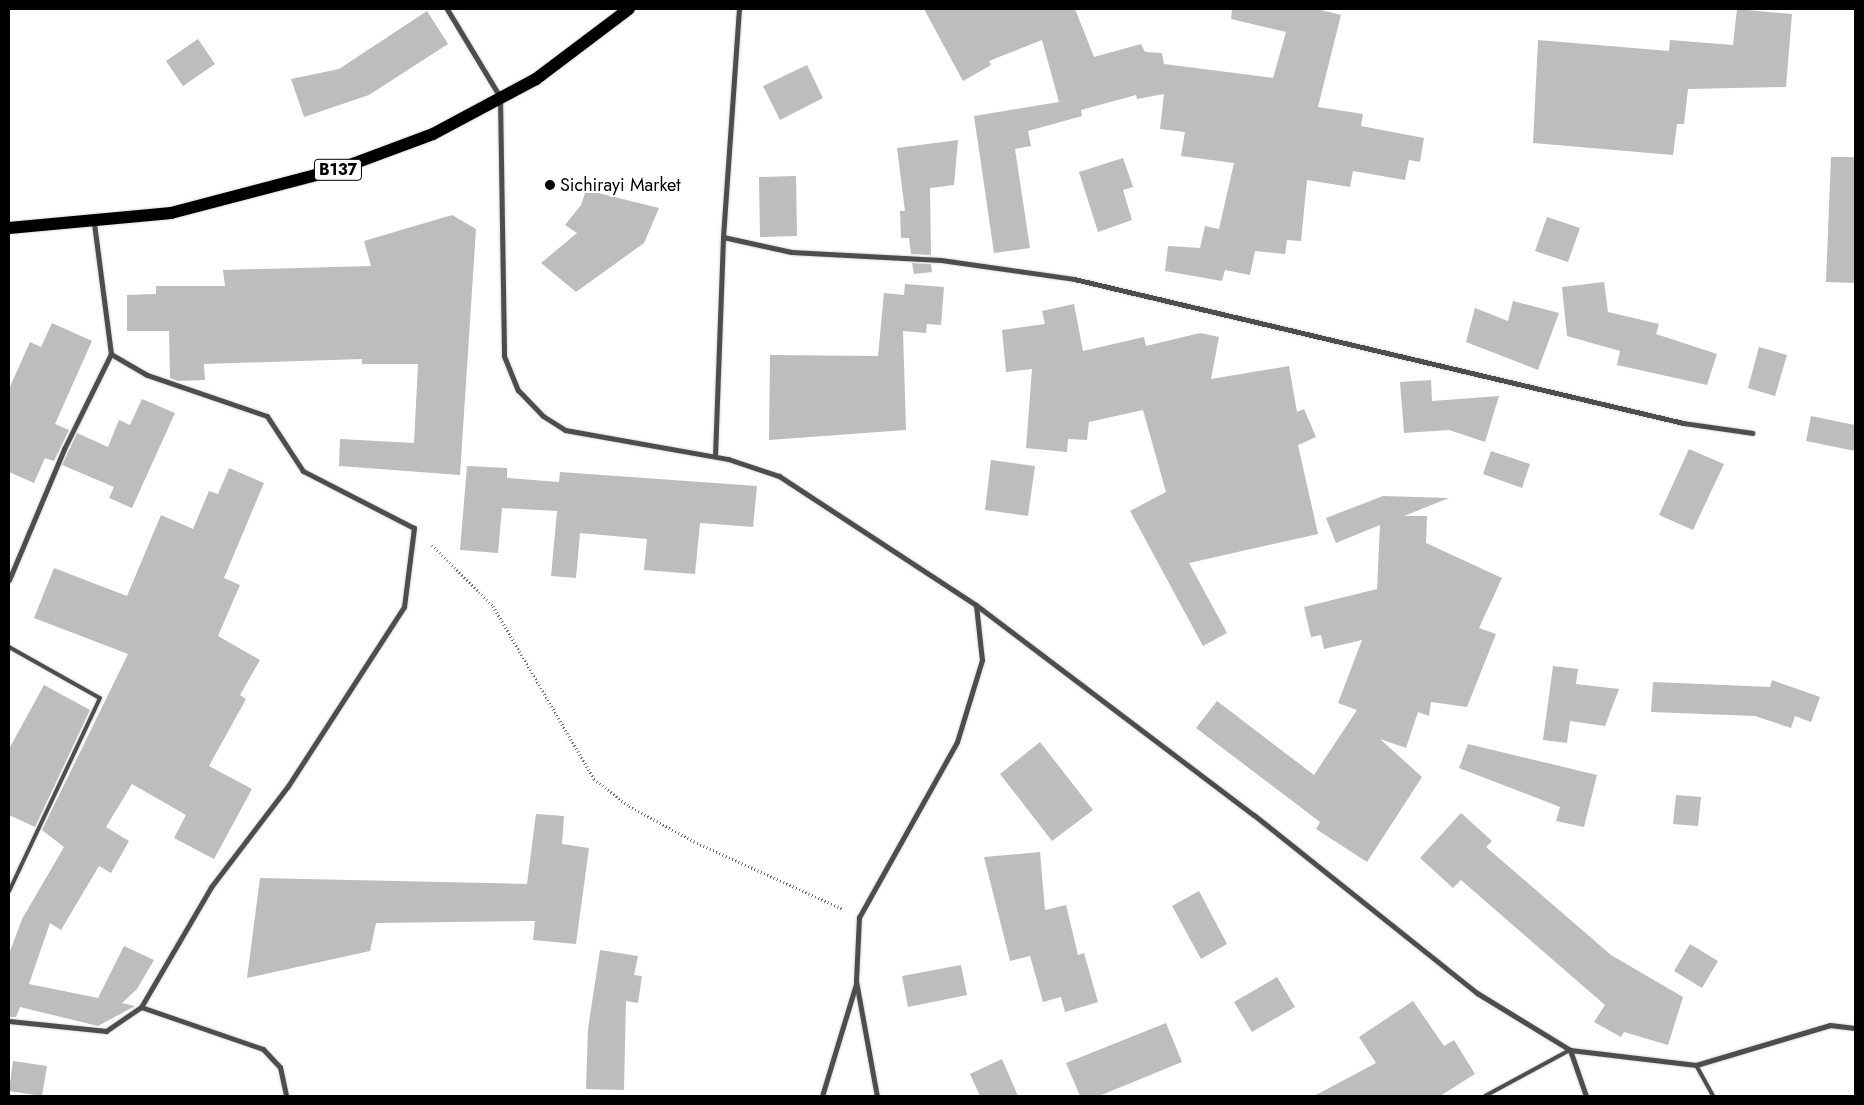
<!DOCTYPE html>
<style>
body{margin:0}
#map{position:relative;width:1864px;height:1105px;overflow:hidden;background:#fff;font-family:Jost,sans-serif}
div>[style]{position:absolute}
.building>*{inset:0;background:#bdbdbd}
.path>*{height:3px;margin-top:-1.5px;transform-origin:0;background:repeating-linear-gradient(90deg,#6f6f6f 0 1px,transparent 0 3.5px)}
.roads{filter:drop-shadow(0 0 1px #dbdbdb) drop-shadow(0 0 1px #dbdbdb)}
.lane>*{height:4px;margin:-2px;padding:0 2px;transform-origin:2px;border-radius:2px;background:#4d4d4d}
.street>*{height:5px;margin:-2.5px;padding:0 2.5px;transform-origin:2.5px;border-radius:2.5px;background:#4d4d4d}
.primary>*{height:12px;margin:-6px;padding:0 6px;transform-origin:6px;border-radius:6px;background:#000}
.dots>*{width:14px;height:14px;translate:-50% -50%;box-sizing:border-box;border:2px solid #fff;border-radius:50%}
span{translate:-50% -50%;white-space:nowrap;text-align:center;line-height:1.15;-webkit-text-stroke:4px #fff;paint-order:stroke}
.shield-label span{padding:1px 4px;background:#fff;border:1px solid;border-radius:4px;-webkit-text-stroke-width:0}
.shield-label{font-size:16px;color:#000;font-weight:700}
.poi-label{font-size:18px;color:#000}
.left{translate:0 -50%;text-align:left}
.frame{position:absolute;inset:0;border:10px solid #000;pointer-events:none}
</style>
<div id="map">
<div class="building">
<div style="clip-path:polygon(924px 9px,1075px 9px,1094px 57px,1141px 44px,1145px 52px,1162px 53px,1164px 64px,1273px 78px,1286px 32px,1231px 19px,1232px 9px,1317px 9px,1341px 15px,1318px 107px,1363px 114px,1361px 126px,1424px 138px,1420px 162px,1409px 160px,1405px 180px,1353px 171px,1350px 187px,1307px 180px,1301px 241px,1287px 240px,1285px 254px,1255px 251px,1250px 275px,1225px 270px,1222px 281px,1165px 271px,1168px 246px,1200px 248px,1205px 226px,1219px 229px,1234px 163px,1181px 156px,1185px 132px,1160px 129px,1164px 94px,1137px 99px,1136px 95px,1081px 110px,1082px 116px,1028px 131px,1031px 146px,1015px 149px,1030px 248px,994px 253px,974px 116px,1059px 102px,1042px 40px,989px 61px,991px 65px,963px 81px)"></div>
<div style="clip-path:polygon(1737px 9px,1792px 14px,1786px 87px,1688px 89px,1684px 124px,1677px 124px,1673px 155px,1533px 143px,1538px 40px,1669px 51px,1670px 40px,1733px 45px)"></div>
<div style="clip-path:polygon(427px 11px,448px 44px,369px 95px,304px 117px,291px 79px,339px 69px)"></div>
<div style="clip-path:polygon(198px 39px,215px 64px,183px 86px,166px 61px)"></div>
<div style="clip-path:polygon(807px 65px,823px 98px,780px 120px,763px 86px)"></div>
<div style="clip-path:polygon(958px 140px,954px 185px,930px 188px,931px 255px,911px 254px,909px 238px,901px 238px,900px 211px,905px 211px,897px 148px)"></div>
<div style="clip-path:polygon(1831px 157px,1855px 157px,1855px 283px,1826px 282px)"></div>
<div style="clip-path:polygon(1123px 158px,1133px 187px,1123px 190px,1132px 220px,1098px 232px,1079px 172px)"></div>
<div style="clip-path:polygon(796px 176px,797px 236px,760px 237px,759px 177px)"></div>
<div style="clip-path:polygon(586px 190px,659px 208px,644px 243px,576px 292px,541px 263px,577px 233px,565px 225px,581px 205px)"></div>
<div style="clip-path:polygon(452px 215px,476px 229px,460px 475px,339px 466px,340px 439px,414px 443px,418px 364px,362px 364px,362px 359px,204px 364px,205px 380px,178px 381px,170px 378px,169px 331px,127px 331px,127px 295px,156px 294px,156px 286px,225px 286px,223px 270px,371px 266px,364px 241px)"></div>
<div style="clip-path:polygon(1547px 217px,1580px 228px,1568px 262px,1535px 251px)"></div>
<div style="clip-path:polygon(912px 263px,931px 264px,932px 272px,914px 274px)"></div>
<div style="clip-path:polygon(1604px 282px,1608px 312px,1659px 324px,1656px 334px,1717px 354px,1707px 385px,1617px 365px,1620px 351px,1567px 336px,1562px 287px)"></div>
<div style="clip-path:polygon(905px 284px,944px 287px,941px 325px,927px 324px,926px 333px,903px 331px,906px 430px,769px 440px,770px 355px,878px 356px,884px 293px,904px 295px)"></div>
<div style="clip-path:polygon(1513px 301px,1559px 313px,1538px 370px,1466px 342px,1475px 308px,1508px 321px)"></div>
<div style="clip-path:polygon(1074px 304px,1083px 351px,1144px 337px,1146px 346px,1200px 333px,1219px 337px,1211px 379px,1289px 366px,1297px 412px,1304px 409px,1316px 437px,1298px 445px,1318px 534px,1189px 563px,1227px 633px,1203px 646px,1130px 511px,1166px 492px,1143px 410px,1089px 422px,1087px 440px,1068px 439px,1067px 452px,1026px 448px,1032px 369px,1006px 372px,1002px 330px,1045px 324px,1042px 311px)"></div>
<div style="clip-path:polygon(52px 323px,92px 341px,55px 424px,69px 430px,54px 461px,45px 458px,34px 483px,9px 472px,9px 389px,30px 342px,41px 347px)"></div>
<div style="clip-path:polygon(1759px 347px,1787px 355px,1775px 396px,1748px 388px)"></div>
<div style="clip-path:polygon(1431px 380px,1432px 401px,1499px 396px,1485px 442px,1449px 430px,1404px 433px,1400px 382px)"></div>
<div style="clip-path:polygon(142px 399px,175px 413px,132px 508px,109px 498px,114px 487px,62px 465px,77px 433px,108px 447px,119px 420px,130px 425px)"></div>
<div style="clip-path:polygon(1811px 416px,1855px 425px,1855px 451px,1806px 441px)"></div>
<div style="clip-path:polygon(1689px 449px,1724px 464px,1693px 530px,1659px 515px)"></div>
<div style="clip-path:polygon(1491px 451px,1530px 464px,1522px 488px,1483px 474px)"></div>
<div style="clip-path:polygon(991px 460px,1035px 466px,1028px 516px,985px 510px)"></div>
<div style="clip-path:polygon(467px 466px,507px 468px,507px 478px,559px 482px,560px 472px,757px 486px,753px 527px,700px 523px,695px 574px,644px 570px,647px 539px,580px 533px,576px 578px,551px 576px,557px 511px,502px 508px,498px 553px,460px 550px)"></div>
<div style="clip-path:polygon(229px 468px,264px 483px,224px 578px,240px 585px,218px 636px,260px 660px,240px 695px,246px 699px,209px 766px,252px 789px,214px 859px,174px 838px,186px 815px,132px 784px,106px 827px,129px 841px,111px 873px,99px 866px,61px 930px,50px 923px,29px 984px,98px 998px,124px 946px,154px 960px,137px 989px,122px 1003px,135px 1006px,98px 1026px,20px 1007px,16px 1017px,9px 1017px,9px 954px,22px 919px,64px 847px,42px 830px,128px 654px,34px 618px,54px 568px,127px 596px,161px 515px,193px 529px,209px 491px,218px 494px)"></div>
<div style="clip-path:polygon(1383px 496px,1449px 498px,1404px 516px,1427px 516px,1426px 543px,1502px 578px,1479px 628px,1496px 634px,1467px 707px,1431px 702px,1429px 716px,1418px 712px,1406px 748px,1380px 739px,1422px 777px,1367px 862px,1316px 829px,1320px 822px,1196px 728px,1217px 701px,1314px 775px,1357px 710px,1338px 703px,1362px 640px,1324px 649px,1321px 635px,1311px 637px,1304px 607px,1377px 589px,1380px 525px,1336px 543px,1326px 518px)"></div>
<div style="clip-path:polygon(1553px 666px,1578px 669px,1576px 684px,1619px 689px,1605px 726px,1570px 721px,1567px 743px,1543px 740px)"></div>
<div style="clip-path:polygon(1772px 680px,1820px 697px,1811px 722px,1795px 716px,1791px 728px,1755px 716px,1651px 712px,1653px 682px,1770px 687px)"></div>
<div style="clip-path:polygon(44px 685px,90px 710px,35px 827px,9px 815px,9px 749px)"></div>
<div style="clip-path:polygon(1040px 742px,1093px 810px,1052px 841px,1000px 774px)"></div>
<div style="clip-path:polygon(1468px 744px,1597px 775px,1584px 827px,1556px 821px,1560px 807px,1459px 768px)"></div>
<div style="clip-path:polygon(1676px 795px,1701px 797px,1698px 826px,1673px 824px)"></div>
<div style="clip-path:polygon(1461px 813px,1492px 841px,1486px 847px,1611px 955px,1683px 997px,1668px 1045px,1624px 1032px,1621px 1037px,1594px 1022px,1605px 1005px,1461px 880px,1453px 888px,1420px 858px)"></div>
<div style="clip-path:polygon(536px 814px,564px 816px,562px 844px,589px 848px,576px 944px,533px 940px,535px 921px,376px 923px,370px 951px,247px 978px,260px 878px,527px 884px)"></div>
<div style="clip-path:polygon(1040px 852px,1045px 910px,1066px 905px,1078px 955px,1084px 953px,1098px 1002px,1065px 1012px,1061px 997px,1043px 1002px,1030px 956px,1010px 961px,984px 857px)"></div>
<div style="clip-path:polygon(1199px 891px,1227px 944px,1201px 959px,1172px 906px)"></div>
<div style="clip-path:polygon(1690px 944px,1718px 961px,1702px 988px,1674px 971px)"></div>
<div style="clip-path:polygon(600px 950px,638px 956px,634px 975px,642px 976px,638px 1003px,626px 1001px,624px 1090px,586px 1089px,588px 1029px)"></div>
<div style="clip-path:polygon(961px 965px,967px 995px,908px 1007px,902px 976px)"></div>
<div style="clip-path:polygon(1277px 977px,1295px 1007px,1252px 1032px,1234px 1002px)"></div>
<div style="clip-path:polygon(1413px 1001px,1444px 1046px,1454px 1040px,1475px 1074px,1440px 1096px,1314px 1096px,1376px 1063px,1359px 1037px)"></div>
<div style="clip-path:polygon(1166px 1023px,1182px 1062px,1099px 1096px,1080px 1096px,1066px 1063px)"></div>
<div style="clip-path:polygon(1002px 1059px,1018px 1096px,980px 1096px,970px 1074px)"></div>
<div style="clip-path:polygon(13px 1061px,47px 1066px,42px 1096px,9px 1091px)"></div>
</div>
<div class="path">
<div style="left:432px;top:545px;width:86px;rotate:45deg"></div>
<div style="left:493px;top:606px;width:200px;rotate:59.7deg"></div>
<div style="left:594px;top:779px;width:44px;rotate:37.6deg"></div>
<div style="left:629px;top:806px;width:77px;rotate:28.6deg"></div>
<div style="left:697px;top:843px;width:160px;rotate:24.3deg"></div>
</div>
<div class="roads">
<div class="lane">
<div style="left:9px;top:647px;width:104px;rotate:29.3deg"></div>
<div style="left:100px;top:698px;width:213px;rotate:115.2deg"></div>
<div style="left:1696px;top:1065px;width:35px;rotate:61deg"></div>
<div style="left:1485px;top:1096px;width:97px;rotate:-28.4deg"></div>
</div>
<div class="street">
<div style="left:447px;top:9px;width:103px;rotate:58.9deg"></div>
<div style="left:500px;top:97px;width:259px;rotate:89.1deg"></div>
<div style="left:504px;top:356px;width:37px;rotate:68deg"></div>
<div style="left:518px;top:390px;width:36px;rotate:46deg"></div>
<div style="left:543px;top:416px;width:26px;rotate:32deg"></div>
<div style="left:565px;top:430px;width:166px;rotate:10.1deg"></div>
<div style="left:728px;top:459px;width:54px;rotate:18.4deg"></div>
<div style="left:779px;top:476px;width:235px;rotate:33.2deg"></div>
<div style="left:976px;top:605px;width:55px;rotate:83.8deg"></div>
<div style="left:982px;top:660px;width:86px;rotate:107deg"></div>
<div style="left:957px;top:742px;width:201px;rotate:119.2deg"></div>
<div style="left:859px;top:917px;width:64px;rotate:92.7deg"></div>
<div style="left:856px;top:981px;width:117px;rotate:79.7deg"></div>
<div style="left:723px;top:237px;width:70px;rotate:12.4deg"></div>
<div style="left:791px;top:252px;width:150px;rotate:3.1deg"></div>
<div style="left:941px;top:260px;width:134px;rotate:8.1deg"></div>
<div style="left:1074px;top:279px;width:626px;rotate:13.3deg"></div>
<div style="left:1683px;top:423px;width:70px;rotate:8.2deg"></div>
<div style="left:715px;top:456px;width:219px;rotate:-87.9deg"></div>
<div style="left:723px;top:237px;width:229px;rotate:-86deg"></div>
<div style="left:9px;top:580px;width:142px;rotate:-67.2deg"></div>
<div style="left:64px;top:449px;width:106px;rotate:-63.7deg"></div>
<div style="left:111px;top:354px;width:132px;rotate:-97.4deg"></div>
<div style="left:976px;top:605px;width:348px;rotate:37.1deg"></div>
<div style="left:1254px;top:815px;width:285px;rotate:38.6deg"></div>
<div style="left:1477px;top:993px;width:109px;rotate:31.5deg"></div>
<div style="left:1570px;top:1050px;width:127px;rotate:6.8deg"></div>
<div style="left:1696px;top:1065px;width:140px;rotate:-16.6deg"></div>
<div style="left:1830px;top:1025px;width:25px;rotate:7deg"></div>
<div style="left:141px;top:1007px;width:129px;rotate:19deg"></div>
<div style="left:263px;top:1049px;width:25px;rotate:47deg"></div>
<div style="left:280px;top:1067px;width:30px;rotate:78deg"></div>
<div style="left:9px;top:1021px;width:98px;rotate:5.9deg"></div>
<div style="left:106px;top:1031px;width:42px;rotate:-34.4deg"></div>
<div style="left:141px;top:1007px;width:139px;rotate:-59.7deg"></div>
<div style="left:211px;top:887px;width:127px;rotate:-52.7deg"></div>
<div style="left:288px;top:786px;width:213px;rotate:-57.1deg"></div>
<div style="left:404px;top:607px;width:80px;rotate:-82.8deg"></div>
<div style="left:414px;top:528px;width:125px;rotate:-152.8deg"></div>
<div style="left:303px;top:471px;width:66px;rotate:-123.2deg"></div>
<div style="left:267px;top:416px;width:127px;rotate:-161.1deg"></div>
<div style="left:147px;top:375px;width:42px;rotate:-149.7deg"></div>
<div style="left:1570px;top:1050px;width:49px;rotate:70.8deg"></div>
<div style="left:822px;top:1096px;width:117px;rotate:-73.1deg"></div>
</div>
<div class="primary">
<div style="left:9px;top:228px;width:163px;rotate:-5.3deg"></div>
<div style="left:171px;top:213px;width:174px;rotate:-14.7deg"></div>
<div style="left:339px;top:169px;width:100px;rotate:-20.4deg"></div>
<div style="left:433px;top:134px;width:117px;rotate:-28.1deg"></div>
<div style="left:536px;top:79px;width:116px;rotate:-37deg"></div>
</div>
</div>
<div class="dots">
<div style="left:550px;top:185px;background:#000"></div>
</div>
<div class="shield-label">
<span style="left:338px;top:170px">B137</span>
</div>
<div class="poi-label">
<span class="left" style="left:560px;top:185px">Sichirayi Market</span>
</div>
<div class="frame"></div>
</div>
